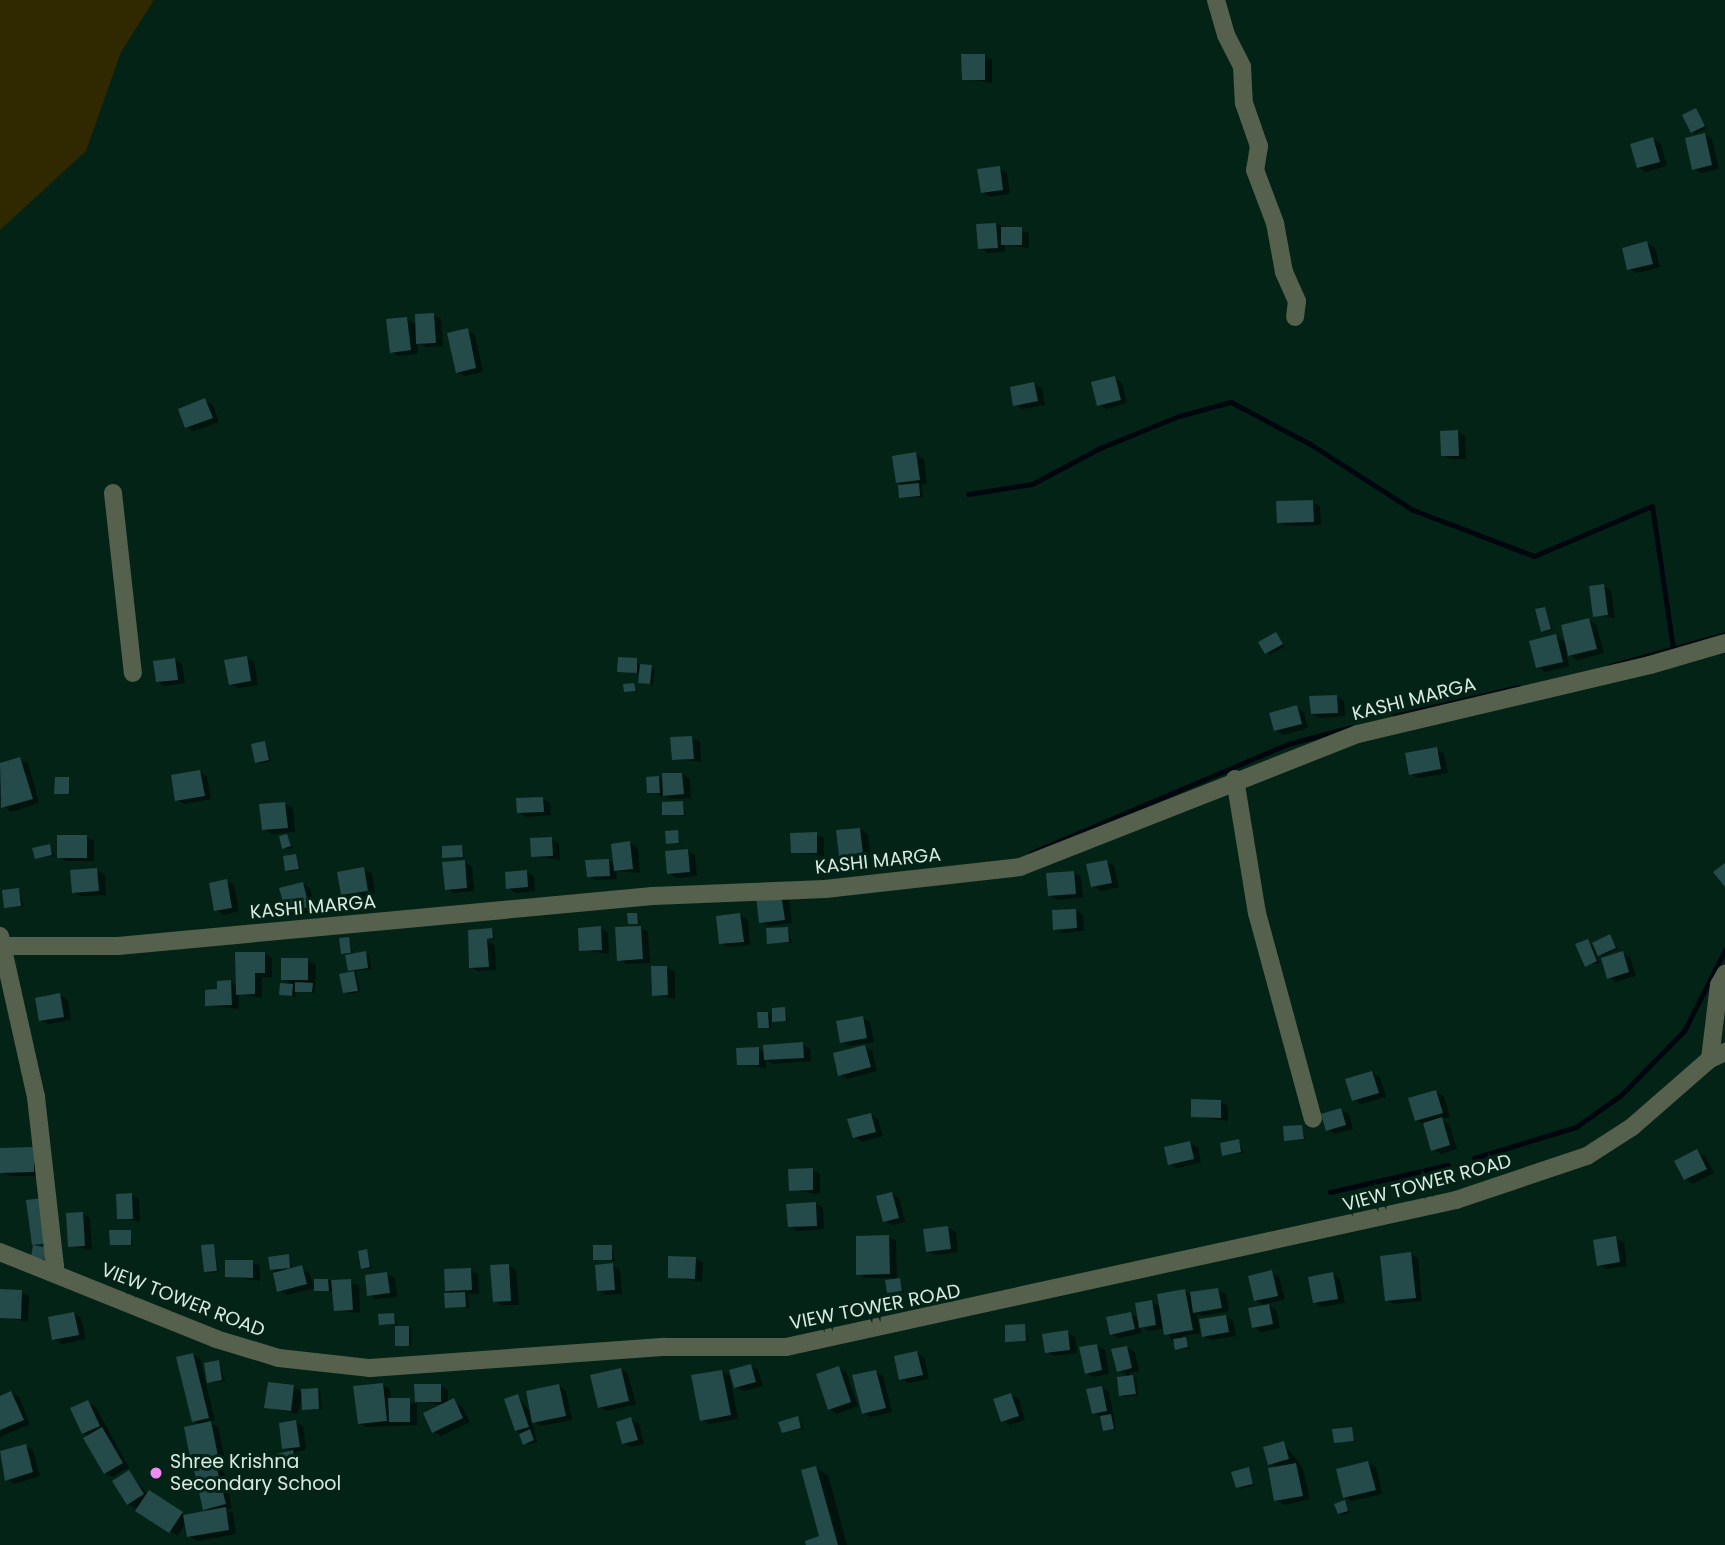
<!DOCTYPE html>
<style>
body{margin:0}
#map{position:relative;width:1725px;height:1545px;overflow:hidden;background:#042317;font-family:Poppins,sans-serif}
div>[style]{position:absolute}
.green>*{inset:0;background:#302900}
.shadow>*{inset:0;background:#0007}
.stream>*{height:5px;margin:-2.5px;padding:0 2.5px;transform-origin:2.5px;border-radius:2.5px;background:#00060d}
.building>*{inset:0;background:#244a4a}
.minor>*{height:18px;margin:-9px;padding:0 9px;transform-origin:9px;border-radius:9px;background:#56614d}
.dots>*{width:19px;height:19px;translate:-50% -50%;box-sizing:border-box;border:4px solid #042317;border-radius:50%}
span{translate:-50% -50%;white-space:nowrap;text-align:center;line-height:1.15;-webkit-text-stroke:6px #042317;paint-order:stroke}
.street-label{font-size:19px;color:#d8e9e0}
.poi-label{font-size:19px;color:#d8e9e0}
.left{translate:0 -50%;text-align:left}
</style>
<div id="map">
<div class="green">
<div style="clip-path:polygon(0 0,154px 0,121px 52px,86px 151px,0 230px)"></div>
</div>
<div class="shadow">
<div style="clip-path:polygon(984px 55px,992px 60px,992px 83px,963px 79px)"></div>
<div style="clip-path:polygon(1696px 110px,1707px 128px,1695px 134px,1692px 132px)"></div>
<div style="clip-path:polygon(1705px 135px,1712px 139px,1719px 169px,1701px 173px,1694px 169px)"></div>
<div style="clip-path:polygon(1653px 139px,1661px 144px,1667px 166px,1646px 172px,1638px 167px)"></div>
<div style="clip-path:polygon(999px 168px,1007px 173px,1010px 194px,990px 197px,982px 192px)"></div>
<div style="clip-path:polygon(996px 224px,1029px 233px,1029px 248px,1005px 245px,1005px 252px,988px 253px,980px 248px)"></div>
<div style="clip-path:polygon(1647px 243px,1655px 248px,1660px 267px,1637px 273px,1629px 269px)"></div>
<div style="clip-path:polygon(434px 315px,441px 319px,443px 346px,426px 347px,417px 342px,418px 354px,399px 356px,392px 352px,407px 319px,417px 325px)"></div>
<div style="clip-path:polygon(467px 330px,475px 335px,483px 372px,465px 376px,457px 372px)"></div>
<div style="clip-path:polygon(1115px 378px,1122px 383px,1127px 403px,1106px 409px,1098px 404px)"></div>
<div style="clip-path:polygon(1034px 384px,1042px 388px,1045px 405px,1022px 409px,1015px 405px)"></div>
<div style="clip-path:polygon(205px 400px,213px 405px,219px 422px,194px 431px,186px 427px)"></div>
<div style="clip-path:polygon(1458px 432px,1465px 436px,1466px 459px,1450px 459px,1442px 455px)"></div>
<div style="clip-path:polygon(916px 454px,924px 459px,927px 484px,922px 484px,923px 497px,904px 498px,905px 487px,897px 482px)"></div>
<div style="clip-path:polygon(1312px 502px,1320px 506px,1321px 525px,1286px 526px,1279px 522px)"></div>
<div style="clip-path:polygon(1603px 586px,1611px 590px,1615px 618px,1595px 615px)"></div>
<div style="clip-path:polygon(1545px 609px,1553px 630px,1546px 632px,1542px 630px)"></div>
<div style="clip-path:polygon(1589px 620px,1596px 624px,1604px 653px,1577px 660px,1566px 653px,1569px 666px,1545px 672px,1538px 667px,1555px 636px,1567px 643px)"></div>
<div style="clip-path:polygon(1276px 635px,1285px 646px,1270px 655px,1261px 643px)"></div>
<div style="clip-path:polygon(247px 658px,254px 662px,258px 685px,238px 688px,230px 684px)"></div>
<div style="clip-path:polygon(175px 660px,182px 664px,185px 683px,165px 686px,157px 681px)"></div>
<div style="clip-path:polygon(637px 660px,640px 666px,655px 669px,653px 685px,640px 682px,641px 674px,619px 671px)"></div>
<div style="clip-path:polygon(634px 685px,638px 692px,626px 691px)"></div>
<div style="clip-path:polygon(1336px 696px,1344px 701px,1345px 716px,1320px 718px,1312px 713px)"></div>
<div style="clip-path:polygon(1296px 707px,1304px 712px,1308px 728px,1283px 735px,1275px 730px)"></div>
<div style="clip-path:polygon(692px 738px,700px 742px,701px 762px,673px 759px)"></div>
<div style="clip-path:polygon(265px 743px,271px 761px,260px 764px,256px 762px)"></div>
<div style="clip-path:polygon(1437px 749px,1444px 754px,1448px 773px,1418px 778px,1410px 774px)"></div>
<div style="clip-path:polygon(20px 759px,28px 763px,39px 803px,10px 812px,0 801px,0 765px)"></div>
<div style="clip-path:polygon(200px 772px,207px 777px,211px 799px,185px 804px,177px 800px)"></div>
<div style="clip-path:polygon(682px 774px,690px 779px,691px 798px,672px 799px,649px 792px,659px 778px,664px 781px)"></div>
<div style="clip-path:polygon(68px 779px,71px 795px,56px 793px)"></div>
<div style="clip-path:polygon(542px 799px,550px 803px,551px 815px,526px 817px,519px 812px)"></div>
<div style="clip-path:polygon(683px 803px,686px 816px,664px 814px)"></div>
<div style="clip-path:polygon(285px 804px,293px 808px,295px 832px,271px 834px,264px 829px)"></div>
<div style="clip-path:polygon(860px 829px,868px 834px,870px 857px,848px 859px,840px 855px)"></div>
<div style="clip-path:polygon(677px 831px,681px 844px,668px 843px)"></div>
<div style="clip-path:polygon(816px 834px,824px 838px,824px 856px,793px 852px)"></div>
<div style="clip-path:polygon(287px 836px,293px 848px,287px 849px,284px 847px)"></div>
<div style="clip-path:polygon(87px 837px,94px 841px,94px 861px,66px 861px,59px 857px)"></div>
<div style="clip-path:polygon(552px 839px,559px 843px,560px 860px,533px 856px)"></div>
<div style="clip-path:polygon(630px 843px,638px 848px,640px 873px,616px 871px,617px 879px,596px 880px,589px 876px,608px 860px,615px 864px)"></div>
<div style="clip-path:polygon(49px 846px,55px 856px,37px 858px)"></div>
<div style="clip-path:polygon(462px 847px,465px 858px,444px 857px)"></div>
<div style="clip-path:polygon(688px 851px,695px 855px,697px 876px,677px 878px,669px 873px)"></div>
<div style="clip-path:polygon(296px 856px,301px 870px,290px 872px,287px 870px)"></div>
<div style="clip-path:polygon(465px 862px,472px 867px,474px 891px,454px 893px,446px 888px)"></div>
<div style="clip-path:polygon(1107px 862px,1114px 866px,1119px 887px,1101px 891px,1093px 886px)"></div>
<div style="clip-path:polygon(364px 869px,372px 874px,375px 894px,350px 899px,343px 894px)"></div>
<div style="clip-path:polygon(97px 870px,105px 875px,106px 895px,81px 896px,73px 892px)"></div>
<div style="clip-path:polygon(526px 871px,534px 876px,535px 891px,516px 893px,508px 888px)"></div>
<div style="clip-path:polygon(1073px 872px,1081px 877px,1083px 897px,1057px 900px,1049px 895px)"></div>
<div style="clip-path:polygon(226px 881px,234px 885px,239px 911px,224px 915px,216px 910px)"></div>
<div style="clip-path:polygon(303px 884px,310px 888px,316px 911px,295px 916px,287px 912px)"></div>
<div style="clip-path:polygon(19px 890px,24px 907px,6px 907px)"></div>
<div style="clip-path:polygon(758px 897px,789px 899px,792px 923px,769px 926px,761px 922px)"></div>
<div style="clip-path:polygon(1076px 910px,1083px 915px,1084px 931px,1063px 933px,1055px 928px)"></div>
<div style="clip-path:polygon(637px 915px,640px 924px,629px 923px)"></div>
<div style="clip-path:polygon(740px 915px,748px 920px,750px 945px,728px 947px,721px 943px)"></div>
<div style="clip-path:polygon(600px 928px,608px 933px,609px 954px,580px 950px)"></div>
<div style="clip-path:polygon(641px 928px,648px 932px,650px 963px,626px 964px,619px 960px)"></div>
<div style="clip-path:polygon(788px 928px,792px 943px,769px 943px)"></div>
<div style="clip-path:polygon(492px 930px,495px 939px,485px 940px,495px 946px,496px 970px,478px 971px,470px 967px,469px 942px,476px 942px,470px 931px)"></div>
<div style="clip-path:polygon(1610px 936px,1618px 949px,1603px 956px,1595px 952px,1600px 963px,1587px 965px,1588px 941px,1591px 945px)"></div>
<div style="clip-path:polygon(348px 939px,354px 955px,369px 955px,371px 969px,356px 971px,360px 992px,348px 994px,350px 974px,347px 955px,342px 953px)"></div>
<div style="clip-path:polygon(264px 953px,272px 958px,272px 977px,262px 977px,262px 998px,239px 994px,239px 1009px,207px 1005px,231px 982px,237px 986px)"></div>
<div style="clip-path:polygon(1623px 953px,1630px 957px,1636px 976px,1616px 982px,1609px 977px)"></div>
<div style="clip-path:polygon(308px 960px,316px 965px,315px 993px,296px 990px,295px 997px,281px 994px,282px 985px,294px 986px,283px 979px)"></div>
<div style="clip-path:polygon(667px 968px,675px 972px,675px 999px,654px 995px)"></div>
<div style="clip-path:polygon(60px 995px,68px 1000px,71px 1020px,48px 1024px,40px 1020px)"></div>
<div style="clip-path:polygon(785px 1009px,788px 1022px,771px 1019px,771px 1029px,760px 1027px,768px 1014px,774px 1017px)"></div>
<div style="clip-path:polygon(862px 1018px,870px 1022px,874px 1042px,850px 1046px,842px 1042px)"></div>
<div style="clip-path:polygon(802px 1044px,810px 1049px,811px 1061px,773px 1064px,766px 1060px,766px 1068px,739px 1064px,758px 1049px,765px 1053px)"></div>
<div style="clip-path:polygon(863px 1045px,872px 1051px,877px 1071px,847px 1079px,840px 1074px)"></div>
<div style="clip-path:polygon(1372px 1073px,1380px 1077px,1386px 1097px,1361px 1104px,1354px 1100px)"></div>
<div style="clip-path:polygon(1436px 1092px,1444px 1096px,1450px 1117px,1441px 1119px,1449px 1124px,1457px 1149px,1441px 1154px,1433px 1149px,1425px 1125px,1417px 1120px)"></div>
<div style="clip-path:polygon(1221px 1102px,1228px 1106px,1228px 1121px,1193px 1116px)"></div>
<div style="clip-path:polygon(1341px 1110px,1349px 1114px,1353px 1129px,1335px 1134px,1327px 1130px)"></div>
<div style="clip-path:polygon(870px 1114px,878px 1119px,883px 1136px,862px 1142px,854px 1137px)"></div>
<div style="clip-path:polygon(1302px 1126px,1306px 1140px,1286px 1140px)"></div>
<div style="clip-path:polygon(1238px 1141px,1244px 1153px,1224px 1155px)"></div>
<div style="clip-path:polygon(1190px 1143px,1198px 1147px,1201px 1162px,1177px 1168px,1169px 1163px)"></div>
<div style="clip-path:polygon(1697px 1151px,1705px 1156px,1714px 1173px,1693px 1184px,1685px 1179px)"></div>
<div style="clip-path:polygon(41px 1154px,41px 1176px,9px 1176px,1px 1172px)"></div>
<div style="clip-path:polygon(812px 1170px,820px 1174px,820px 1194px,791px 1190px)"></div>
<div style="clip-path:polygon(892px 1194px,899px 1198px,905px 1222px,892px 1225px,885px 1221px)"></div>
<div style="clip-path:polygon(131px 1195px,139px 1199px,140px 1222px,119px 1218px)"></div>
<div style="clip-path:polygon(816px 1204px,823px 1208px,824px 1229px,797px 1231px,789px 1226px)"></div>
<div style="clip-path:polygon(83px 1214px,90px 1218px,92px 1250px,70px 1246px)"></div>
<div style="clip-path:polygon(948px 1228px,956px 1232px,958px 1252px,935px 1255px,927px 1251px)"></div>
<div style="clip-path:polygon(130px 1232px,133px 1246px,111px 1244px)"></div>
<div style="clip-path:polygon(889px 1237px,896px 1241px,897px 1278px,865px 1278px,858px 1274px)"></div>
<div style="clip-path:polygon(1616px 1238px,1624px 1243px,1627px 1266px,1606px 1269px,1598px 1265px)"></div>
<div style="clip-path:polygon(214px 1246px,219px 1272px,208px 1273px,205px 1271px)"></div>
<div style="clip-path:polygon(612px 1247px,615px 1261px,594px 1259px)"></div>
<div style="clip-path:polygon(366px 1251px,372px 1268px,366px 1269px,363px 1268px)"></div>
<div style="clip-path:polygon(1410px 1254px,1418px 1258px,1422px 1301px,1394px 1304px,1386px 1300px)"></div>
<div style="clip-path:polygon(288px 1256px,293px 1269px,309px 1272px,314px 1288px,287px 1295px,279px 1290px,278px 1273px,271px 1269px)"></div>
<div style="clip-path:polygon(695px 1258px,703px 1263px,702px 1282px,670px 1277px)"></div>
<div style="clip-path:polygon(252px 1262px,260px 1266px,260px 1281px,227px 1276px)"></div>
<div style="clip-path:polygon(613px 1265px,620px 1270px,622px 1294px,606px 1295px,599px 1290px)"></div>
<div style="clip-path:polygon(509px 1266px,516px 1270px,519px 1305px,502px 1305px,494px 1301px)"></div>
<div style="clip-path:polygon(471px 1270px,478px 1274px,479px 1294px,468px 1294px,469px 1308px,447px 1307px,453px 1294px,447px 1290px)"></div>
<div style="clip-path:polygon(1271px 1272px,1279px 1277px,1285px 1299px,1266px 1304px,1276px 1310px,1280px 1328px,1261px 1332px,1254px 1327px,1266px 1306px,1255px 1300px)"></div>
<div style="clip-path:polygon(387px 1274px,395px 1278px,397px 1297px,376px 1299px,369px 1294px)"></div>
<div style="clip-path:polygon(1333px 1274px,1340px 1279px,1345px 1303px,1322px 1307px,1314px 1302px)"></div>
<div style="clip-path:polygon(328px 1280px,359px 1285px,360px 1313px,335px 1310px,334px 1292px,316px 1290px)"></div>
<div style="clip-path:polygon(900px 1280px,904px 1292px,888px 1292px)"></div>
<div style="clip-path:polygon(1218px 1290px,1226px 1294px,1229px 1311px,1202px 1316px,1196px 1312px,1200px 1333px,1182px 1336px,1191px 1349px,1177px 1349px,1165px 1328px,1149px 1331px,1140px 1326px,1142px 1333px,1119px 1338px,1111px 1334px,1131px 1314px,1139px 1319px,1151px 1302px,1162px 1307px,1185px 1291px,1191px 1294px)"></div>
<div style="clip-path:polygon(21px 1292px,29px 1296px,28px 1322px,2px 1317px)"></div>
<div style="clip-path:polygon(74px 1313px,81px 1318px,86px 1339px,62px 1344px,54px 1339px)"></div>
<div style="clip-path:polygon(394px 1315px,398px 1327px,412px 1329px,411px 1347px,397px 1345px,397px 1325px,380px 1324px)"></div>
<div style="clip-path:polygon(1225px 1316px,1233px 1321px,1236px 1336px,1211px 1340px,1204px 1336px)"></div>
<div style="clip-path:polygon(1025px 1326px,1029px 1342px,1007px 1341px)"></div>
<div style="clip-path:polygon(1067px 1332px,1075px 1337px,1077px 1353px,1054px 1356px,1047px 1352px)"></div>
<div style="clip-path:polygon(1097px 1346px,1105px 1350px,1109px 1374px,1094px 1377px,1086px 1373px)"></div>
<div style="clip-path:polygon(1127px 1347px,1135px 1352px,1139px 1371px,1128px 1374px,1136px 1378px,1138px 1395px,1124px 1397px,1121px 1395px,1130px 1377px,1118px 1370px)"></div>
<div style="clip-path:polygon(917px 1353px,924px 1357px,929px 1379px,908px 1383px,901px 1379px)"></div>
<div style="clip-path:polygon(193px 1354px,200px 1359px,215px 1421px,210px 1423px,218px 1427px,226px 1465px,216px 1467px,224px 1472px,232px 1508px,226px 1510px,233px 1513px,236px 1534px,197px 1541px,189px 1536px,186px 1522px,178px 1536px,138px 1510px,142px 1505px,136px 1508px,128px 1504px,129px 1472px,148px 1495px,186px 1516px,210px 1512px,205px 1508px,202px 1470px,194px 1466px,201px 1425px,193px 1421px)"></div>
<div style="clip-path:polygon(219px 1362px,225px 1381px,212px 1383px,209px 1381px)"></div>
<div style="clip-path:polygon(751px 1366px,758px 1370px,763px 1386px,743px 1391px,736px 1387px)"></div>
<div style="clip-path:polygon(839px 1368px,846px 1372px,858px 1406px,837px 1414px,829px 1409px)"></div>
<div style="clip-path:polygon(621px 1369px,628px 1374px,636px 1404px,607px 1411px,599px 1407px)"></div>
<div style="clip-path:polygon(722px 1372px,730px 1376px,738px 1419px,709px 1424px,702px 1420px)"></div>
<div style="clip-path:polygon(875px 1372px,883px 1376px,892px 1412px,871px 1417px,863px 1413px)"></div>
<div style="clip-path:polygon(383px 1385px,390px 1389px,391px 1400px,416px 1404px,416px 1386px,440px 1385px,448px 1390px,448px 1403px,461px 1405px,470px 1422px,441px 1436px,434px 1432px,444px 1405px,417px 1401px,417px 1425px,367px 1427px,359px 1423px)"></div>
<div style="clip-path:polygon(559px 1386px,566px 1391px,572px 1420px,541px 1426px,532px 1421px,537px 1442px,528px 1445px,516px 1430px,518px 1396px,529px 1411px)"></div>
<div style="clip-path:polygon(293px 1387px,303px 1392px,320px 1391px,322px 1410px,304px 1409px,303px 1394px,298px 1414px,266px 1407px)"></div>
<div style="clip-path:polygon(1102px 1388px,1109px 1392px,1116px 1430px,1104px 1430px,1102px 1418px,1094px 1413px)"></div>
<div style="clip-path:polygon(11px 1393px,19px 1397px,30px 1424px,0 1437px,0 1398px)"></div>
<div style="clip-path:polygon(1011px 1395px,1019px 1399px,1025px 1420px,1010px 1425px,1002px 1420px)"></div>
<div style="clip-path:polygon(87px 1402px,95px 1406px,129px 1467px,113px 1477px,105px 1473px,89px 1436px,83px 1433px)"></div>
<div style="clip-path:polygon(798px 1418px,804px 1429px,783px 1432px)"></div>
<div style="clip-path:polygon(631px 1419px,639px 1424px,644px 1444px,631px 1447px,624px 1443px)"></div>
<div style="clip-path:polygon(295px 1422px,303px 1426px,306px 1450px,295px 1452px,298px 1466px,280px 1470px,277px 1468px,291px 1452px,284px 1448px)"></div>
<div style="clip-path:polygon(1351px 1429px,1356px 1442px,1336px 1442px)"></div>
<div style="clip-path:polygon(1284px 1443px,1303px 1469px,1310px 1499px,1284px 1505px,1276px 1500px,1278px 1468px,1270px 1463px)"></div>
<div style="clip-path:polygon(26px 1446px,33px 1450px,40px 1476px,14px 1484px,7px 1479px,0 1453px)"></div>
<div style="clip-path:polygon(1368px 1463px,1376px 1467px,1382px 1494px,1352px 1501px,1344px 1497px)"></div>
<div style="clip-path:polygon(816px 1468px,828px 1475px,847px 1545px,808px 1545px,822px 1538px)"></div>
<div style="clip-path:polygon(1248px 1469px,1255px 1485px,1241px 1489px,1238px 1487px)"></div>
<div style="clip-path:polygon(1345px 1502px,1350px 1513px,1343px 1515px,1339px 1513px)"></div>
</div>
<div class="stream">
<div style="left:968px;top:494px;width:65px;rotate:-8.9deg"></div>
<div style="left:1032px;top:484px;width:77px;rotate:-27.9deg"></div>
<div style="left:1100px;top:448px;width:85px;rotate:-22.1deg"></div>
<div style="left:1179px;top:416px;width:54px;rotate:-15.1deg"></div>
<div style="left:1231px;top:402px;width:89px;rotate:28deg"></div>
<div style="left:1310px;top:444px;width:122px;rotate:32.7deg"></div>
<div style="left:1413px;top:510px;width:129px;rotate:20.8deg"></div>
<div style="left:1534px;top:556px;width:128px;rotate:-23deg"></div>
<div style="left:1652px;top:506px;width:144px;rotate:81.6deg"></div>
<div style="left:1610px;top:666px;width:119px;rotate:-15.5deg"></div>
<div style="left:1395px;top:716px;width:127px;rotate:-13.2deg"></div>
<div style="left:1031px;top:853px;width:279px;rotate:-23deg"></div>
<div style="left:1288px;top:744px;width:65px;rotate:-15.1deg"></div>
<div style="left:1474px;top:1158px;width:107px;rotate:-16.9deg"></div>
<div style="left:1576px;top:1127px;width:55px;rotate:-35.4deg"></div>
<div style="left:1621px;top:1095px;width:90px;rotate:-45.5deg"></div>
<div style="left:1684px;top:1031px;width:91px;rotate:-63.2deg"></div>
<div style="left:1330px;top:1192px;width:121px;rotate:-12.9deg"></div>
</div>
<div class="building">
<div style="clip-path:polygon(961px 54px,985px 54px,985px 80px,962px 80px)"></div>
<div style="clip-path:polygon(1696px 108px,1705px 126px,1691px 133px,1682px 115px)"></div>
<div style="clip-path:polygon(1705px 133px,1712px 165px,1692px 170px,1685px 138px)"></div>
<div style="clip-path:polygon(1653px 137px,1660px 162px,1637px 168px,1630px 144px)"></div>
<div style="clip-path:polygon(1000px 166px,1003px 190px,981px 193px,977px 169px)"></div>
<div style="clip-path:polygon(996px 223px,998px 248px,978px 249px,976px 224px)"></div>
<div style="clip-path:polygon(1001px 227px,1022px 227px,1022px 245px,1001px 245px)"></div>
<div style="clip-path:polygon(1647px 241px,1653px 264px,1627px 270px,1622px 248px)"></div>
<div style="clip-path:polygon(434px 313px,436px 343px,416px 344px,415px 314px)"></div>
<div style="clip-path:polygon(407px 317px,411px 350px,390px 353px,386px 319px)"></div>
<div style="clip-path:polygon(468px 328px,476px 368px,456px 373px,447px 333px)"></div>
<div style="clip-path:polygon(1115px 376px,1121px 400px,1097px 406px,1091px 382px)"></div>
<div style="clip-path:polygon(1034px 382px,1038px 401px,1013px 406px,1010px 387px)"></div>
<div style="clip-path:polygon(205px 398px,213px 418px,185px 428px,178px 409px)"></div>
<div style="clip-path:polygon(1458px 430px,1459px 456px,1441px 456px,1440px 431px)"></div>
<div style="clip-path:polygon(916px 452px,920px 480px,896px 483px,892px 456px)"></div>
<div style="clip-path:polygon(919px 483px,920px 496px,899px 498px,898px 485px)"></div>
<div style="clip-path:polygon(1313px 500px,1314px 522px,1277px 523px,1276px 501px)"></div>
<div style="clip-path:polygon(1604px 584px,1608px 615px,1593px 617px,1589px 586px)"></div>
<div style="clip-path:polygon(1545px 607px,1551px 629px,1541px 632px,1535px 609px)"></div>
<div style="clip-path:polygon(1589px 618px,1597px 649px,1568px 656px,1561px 625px)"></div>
<div style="clip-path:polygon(1276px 632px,1283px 644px,1265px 654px,1258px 642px)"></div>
<div style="clip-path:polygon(1556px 634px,1563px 662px,1536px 668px,1529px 641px)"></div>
<div style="clip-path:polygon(247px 656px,251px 681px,229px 685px,224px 660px)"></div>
<div style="clip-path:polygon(618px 657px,637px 658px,637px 673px,617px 672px)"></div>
<div style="clip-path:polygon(175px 658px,178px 680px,156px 682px,153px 661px)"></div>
<div style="clip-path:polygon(640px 664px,652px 665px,650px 684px,638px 683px)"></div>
<div style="clip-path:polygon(634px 683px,636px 691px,624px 692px,623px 684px)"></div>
<div style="clip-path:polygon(1337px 695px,1338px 713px,1311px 714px,1309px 696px)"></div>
<div style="clip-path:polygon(1297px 705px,1302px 724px,1274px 731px,1269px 713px)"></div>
<div style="clip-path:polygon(692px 736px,694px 759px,672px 760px,670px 737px)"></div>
<div style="clip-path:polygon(265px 741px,269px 760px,255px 763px,251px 744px)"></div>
<div style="clip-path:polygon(1437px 747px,1441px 769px,1409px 775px,1405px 753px)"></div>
<div style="clip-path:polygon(20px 757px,33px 799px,1px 808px,0 763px)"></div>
<div style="clip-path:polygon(200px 770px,205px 796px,175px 801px,171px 775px)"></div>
<div style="clip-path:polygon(662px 773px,682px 773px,684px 794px,663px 796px)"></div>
<div style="clip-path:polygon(659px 776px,660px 793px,647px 793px,646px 777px)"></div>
<div style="clip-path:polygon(55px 777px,69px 777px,69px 794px,54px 794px)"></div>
<div style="clip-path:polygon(543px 797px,544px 812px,517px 813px,516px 798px)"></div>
<div style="clip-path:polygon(683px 801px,684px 815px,662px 815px,662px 802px)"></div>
<div style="clip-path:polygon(285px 802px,288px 828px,262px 830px,259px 804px)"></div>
<div style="clip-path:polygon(860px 828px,863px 854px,839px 856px,836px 830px)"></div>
<div style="clip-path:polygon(678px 830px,679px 843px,666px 844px,665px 831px)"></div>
<div style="clip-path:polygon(817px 832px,817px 853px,791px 853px,790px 833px)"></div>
<div style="clip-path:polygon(287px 834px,291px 846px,282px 849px,279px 836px)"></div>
<div style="clip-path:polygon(57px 835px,87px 835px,87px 858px,57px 858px)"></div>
<div style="clip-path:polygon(552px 837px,553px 856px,531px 857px,530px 838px)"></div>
<div style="clip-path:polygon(630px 841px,633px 869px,614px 871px,611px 844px)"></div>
<div style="clip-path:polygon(50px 844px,52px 855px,35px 859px,32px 848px)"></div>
<div style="clip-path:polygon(462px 845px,463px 857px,442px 858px,442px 846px)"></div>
<div style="clip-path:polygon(688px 849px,690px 872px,667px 874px,665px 851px)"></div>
<div style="clip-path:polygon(296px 854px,299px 869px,285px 871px,283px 856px)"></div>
<div style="clip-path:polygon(609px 859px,610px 876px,587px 877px,585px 860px)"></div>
<div style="clip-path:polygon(465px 860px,467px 888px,445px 890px,442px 862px)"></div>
<div style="clip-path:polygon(1107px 860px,1112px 883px,1091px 887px,1086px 864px)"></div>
<div style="clip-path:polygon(1725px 863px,1725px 887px,1713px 872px)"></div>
<div style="clip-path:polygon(364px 867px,368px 891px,341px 895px,337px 872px)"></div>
<div style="clip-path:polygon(97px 868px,99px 891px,72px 893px,70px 870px)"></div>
<div style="clip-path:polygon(527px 870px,528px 887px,506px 889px,505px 872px)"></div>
<div style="clip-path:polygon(1074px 871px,1076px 894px,1048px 896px,1046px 873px)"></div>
<div style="clip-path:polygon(227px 879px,232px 908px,214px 911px,209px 883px)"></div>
<div style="clip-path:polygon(303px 882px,309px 907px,286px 913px,279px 888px)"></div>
<div style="clip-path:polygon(19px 888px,21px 906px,4px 908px,2px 890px)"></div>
<div style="clip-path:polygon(781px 893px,785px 920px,759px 923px,756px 896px)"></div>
<div style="clip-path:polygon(1076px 909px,1077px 928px,1053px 930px,1052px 910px)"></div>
<div style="clip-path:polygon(627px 913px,637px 913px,638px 924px,628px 924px)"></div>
<div style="clip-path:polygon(740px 913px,744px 942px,719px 944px,716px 916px)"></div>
<div style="clip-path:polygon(601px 926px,602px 950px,579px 951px,578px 928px)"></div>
<div style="clip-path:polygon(641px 926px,643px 959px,617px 961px,615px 927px)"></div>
<div style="clip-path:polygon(788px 927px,789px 942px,767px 944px,766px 928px)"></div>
<div style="clip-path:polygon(492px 928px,493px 938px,487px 939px,489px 967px,469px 968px,468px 930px)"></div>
<div style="clip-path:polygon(1610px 934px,1616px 948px,1598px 956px,1592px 943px)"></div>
<div style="clip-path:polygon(349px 937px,351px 953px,341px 954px,339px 938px)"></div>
<div style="clip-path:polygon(1588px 939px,1597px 961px,1585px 967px,1575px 944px)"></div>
<div style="clip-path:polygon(366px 951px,368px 968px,348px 971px,345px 955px)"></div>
<div style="clip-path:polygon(1623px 951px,1629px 972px,1607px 979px,1601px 958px)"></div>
<div style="clip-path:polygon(235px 952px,265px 952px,265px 973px,255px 973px,255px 994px,236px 995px)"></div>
<div style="clip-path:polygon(281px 958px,308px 958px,308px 980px,281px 980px)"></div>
<div style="clip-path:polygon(651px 966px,667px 966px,668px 995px,652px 996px)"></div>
<div style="clip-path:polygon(354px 971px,358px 991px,343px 993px,339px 974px)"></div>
<div style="clip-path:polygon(231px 980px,232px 1005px,205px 1006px,205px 990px,217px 989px,217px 981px)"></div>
<div style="clip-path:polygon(295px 982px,313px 983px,312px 992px,295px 992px)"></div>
<div style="clip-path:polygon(280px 983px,293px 984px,292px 996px,279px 995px)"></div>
<div style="clip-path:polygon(60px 993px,64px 1017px,39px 1021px,35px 998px)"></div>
<div style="clip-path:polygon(785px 1007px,786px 1021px,772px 1022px,772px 1008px)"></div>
<div style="clip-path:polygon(757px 1012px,768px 1012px,769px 1028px,758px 1028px)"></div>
<div style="clip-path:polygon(863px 1016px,867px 1038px,840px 1043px,836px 1021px)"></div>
<div style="clip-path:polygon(803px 1042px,804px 1058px,764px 1060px,763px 1045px)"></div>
<div style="clip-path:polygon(865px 1045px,871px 1067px,838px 1076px,833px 1053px)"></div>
<div style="clip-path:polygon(759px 1047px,759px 1065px,737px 1065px,736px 1048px)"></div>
<div style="clip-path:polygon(1372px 1071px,1379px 1093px,1352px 1101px,1345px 1079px)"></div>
<div style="clip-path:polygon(1436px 1090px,1443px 1113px,1415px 1121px,1408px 1098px)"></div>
<div style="clip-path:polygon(1191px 1099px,1221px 1100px,1221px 1118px,1191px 1117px)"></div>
<div style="clip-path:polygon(1341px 1108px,1346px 1125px,1326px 1131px,1321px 1114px)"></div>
<div style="clip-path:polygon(871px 1113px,876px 1132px,853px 1138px,847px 1119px)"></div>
<div style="clip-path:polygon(1442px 1117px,1450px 1145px,1431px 1151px,1423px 1123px)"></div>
<div style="clip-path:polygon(1302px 1125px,1304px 1139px,1284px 1141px,1283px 1126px)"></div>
<div style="clip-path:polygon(1239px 1139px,1241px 1152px,1222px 1156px,1220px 1143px)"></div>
<div style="clip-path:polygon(1190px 1141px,1194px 1159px,1168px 1165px,1164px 1147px)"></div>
<div style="clip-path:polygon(34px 1147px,34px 1172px,0 1173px,0 1148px)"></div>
<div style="clip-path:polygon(1697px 1149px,1707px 1169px,1684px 1180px,1674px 1161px)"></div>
<div style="clip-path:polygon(813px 1168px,813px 1190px,789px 1191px,788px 1169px)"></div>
<div style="clip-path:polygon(892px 1192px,899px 1218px,883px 1222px,876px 1196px)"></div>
<div style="clip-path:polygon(132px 1193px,133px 1219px,117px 1219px,116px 1194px)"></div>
<div style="clip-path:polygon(44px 1198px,50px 1243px,32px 1245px,26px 1200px)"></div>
<div style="clip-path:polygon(816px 1202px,817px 1226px,788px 1227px,786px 1204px)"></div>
<div style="clip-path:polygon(83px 1212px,85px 1246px,68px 1247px,66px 1213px)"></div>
<div style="clip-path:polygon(948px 1226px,951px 1249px,926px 1252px,923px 1229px)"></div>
<div style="clip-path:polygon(109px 1230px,131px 1230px,131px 1245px,110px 1245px)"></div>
<div style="clip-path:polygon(889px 1235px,890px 1274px,856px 1275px,856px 1236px)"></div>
<div style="clip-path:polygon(1616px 1236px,1620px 1262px,1597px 1266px,1593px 1240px)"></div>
<div style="clip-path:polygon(214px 1244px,217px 1271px,204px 1272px,201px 1245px)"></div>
<div style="clip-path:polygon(33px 1245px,50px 1248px,48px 1260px,31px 1257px)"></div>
<div style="clip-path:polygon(593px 1245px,612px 1245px,612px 1260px,593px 1260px)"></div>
<div style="clip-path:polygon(367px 1249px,370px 1267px,361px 1269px,358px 1251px)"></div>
<div style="clip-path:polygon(1411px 1252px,1416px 1298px,1385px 1301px,1380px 1256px)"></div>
<div style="clip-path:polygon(289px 1254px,290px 1268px,270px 1270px,268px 1257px)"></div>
<div style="clip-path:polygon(668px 1256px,696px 1257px,695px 1279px,668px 1278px)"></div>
<div style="clip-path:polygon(225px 1260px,253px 1260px,253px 1278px,225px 1277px)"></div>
<div style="clip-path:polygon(613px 1263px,615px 1290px,597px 1291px,595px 1265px)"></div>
<div style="clip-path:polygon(509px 1264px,511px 1301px,493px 1302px,490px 1265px)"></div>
<div style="clip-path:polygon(302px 1265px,307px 1284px,277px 1292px,273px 1273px)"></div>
<div style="clip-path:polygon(471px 1268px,472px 1290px,445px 1291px,444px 1269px)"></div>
<div style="clip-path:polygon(1272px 1270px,1278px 1296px,1254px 1301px,1248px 1276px)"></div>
<div style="clip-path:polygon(387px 1272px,390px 1293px,367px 1296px,365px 1275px)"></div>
<div style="clip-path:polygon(1333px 1272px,1338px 1299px,1313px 1303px,1308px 1277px)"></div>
<div style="clip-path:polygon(900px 1278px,902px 1291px,887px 1293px,885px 1280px)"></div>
<div style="clip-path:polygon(314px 1279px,328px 1279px,329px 1291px,314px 1291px)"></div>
<div style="clip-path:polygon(351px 1279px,353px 1310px,334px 1311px,331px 1280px)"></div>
<div style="clip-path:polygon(1218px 1288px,1222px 1308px,1193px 1313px,1190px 1292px)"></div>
<div style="clip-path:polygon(0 1289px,22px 1290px,21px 1319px,0 1318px)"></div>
<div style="clip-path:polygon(1185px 1289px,1193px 1330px,1164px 1335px,1157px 1294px)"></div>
<div style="clip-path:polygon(465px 1292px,466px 1307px,445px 1308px,444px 1293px)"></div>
<div style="clip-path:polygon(1152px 1300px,1156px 1325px,1139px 1328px,1135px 1303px)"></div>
<div style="clip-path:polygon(1269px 1304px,1273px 1324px,1252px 1328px,1248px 1308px)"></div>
<div style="clip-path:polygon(74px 1312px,79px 1335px,52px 1340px,48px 1317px)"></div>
<div style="clip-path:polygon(1131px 1312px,1135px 1329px,1110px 1335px,1106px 1317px)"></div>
<div style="clip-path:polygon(394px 1313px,395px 1324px,379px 1325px,378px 1314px)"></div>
<div style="clip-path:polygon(1226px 1315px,1229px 1332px,1202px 1337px,1199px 1319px)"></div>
<div style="clip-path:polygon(1025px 1324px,1026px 1341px,1005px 1342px,1005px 1325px)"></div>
<div style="clip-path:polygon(395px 1326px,409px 1326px,409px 1346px,395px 1346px)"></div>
<div style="clip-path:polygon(1068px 1330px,1070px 1350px,1045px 1353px,1042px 1334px)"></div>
<div style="clip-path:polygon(1186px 1337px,1188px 1347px,1175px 1350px,1173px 1339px)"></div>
<div style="clip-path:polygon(1097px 1344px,1102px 1370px,1085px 1374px,1079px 1347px)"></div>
<div style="clip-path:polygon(1127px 1346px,1132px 1368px,1117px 1372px,1111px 1349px)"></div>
<div style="clip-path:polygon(917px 1351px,923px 1375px,899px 1380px,894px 1356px)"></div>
<div style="clip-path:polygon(193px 1353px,209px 1418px,192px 1422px,176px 1357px)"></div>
<div style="clip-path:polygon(219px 1360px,222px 1380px,207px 1383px,204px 1363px)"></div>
<div style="clip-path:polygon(751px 1364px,756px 1382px,734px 1388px,729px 1370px)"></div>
<div style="clip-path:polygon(839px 1366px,851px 1402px,828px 1410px,816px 1374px)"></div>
<div style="clip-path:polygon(621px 1368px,629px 1401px,598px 1408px,590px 1375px)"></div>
<div style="clip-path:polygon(722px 1370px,731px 1415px,700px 1421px,691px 1375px)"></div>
<div style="clip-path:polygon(876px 1370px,886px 1408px,862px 1414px,852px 1375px)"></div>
<div style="clip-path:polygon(1133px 1375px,1136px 1394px,1119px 1396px,1117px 1377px)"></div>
<div style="clip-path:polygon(268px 1382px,294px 1385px,291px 1411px,264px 1408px)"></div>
<div style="clip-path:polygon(383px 1383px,387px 1421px,358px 1424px,353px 1386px)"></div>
<div style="clip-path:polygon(414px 1384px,441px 1384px,441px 1402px,415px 1402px)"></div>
<div style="clip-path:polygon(559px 1384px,566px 1416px,532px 1423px,526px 1391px)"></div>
<div style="clip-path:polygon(1102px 1386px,1107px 1411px,1092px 1414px,1086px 1389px)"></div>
<div style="clip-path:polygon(318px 1388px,319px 1409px,302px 1410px,301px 1389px)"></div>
<div style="clip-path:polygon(11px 1391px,24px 1420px,0 1430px,0 1396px)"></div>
<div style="clip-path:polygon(1011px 1393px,1019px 1416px,1001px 1422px,993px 1399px)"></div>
<div style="clip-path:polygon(518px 1394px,529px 1427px,515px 1431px,504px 1399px)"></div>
<div style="clip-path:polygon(388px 1398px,410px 1398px,410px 1422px,389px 1422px)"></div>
<div style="clip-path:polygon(454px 1398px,463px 1418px,432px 1433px,423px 1413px)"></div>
<div style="clip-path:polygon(88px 1400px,100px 1426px,82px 1434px,70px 1408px)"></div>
<div style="clip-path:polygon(1111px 1414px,1114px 1429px,1103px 1431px,1100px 1416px)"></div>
<div style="clip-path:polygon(798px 1416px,801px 1428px,782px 1433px,778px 1422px)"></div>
<div style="clip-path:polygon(631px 1417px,638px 1440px,622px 1444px,616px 1422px)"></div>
<div style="clip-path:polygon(296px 1420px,300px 1447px,282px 1449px,279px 1423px)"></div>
<div style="clip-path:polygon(211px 1421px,219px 1461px,192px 1467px,184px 1427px)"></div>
<div style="clip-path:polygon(102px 1427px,123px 1463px,104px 1474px,83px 1438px)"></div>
<div style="clip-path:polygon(1352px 1427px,1354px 1441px,1334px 1443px,1332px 1429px)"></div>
<div style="clip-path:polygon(530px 1429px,534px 1440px,523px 1445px,519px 1434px)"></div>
<div style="clip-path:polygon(1284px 1441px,1289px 1459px,1268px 1465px,1263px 1447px)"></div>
<div style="clip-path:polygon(26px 1444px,33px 1472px,5px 1481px,0 1451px)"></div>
<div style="clip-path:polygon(293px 1450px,296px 1465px,275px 1469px,272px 1455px)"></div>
<div style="clip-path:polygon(1368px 1461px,1376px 1490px,1343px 1498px,1336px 1469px)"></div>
<div style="clip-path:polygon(1296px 1463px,1303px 1496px,1274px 1501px,1268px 1468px)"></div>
<div style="clip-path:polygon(216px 1465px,226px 1504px,203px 1510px,194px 1470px)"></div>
<div style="clip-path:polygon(816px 1466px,838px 1545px,806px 1545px,805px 1541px,819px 1536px,801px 1470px)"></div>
<div style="clip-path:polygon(1249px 1467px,1253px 1484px,1236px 1488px,1231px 1472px)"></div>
<div style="clip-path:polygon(129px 1470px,144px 1494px,127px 1505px,112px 1481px)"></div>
<div style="clip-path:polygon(149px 1490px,183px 1512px,169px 1533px,135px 1511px)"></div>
<div style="clip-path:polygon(1345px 1500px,1348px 1511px,1338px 1514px,1334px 1504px)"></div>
<div style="clip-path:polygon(226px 1507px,229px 1530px,187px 1537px,183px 1515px)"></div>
</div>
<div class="minor">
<div style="left:1216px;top:0;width:36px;rotate:74deg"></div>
<div style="left:1226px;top:35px;width:36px;rotate:63deg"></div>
<div style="left:1242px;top:67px;width:36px;rotate:87deg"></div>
<div style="left:1244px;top:103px;width:46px;rotate:70.8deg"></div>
<div style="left:1259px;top:146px;width:24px;rotate:99deg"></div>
<div style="left:1255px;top:170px;width:57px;rotate:69.3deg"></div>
<div style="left:1275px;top:223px;width:50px;rotate:79.6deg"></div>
<div style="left:1284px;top:272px;width:32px;rotate:66deg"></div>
<div style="left:1297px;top:301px;width:16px;rotate:97deg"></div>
<div style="left:113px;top:493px;width:181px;rotate:83.7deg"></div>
<div style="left:1235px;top:779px;width:136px;rotate:80.7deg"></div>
<div style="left:1257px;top:913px;width:213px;rotate:74.8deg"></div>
<div style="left:0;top:936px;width:165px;rotate:77.4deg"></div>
<div style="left:36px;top:1097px;width:170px;rotate:83.6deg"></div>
<div style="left:55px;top:1266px;width:5px;rotate:143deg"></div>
<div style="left:0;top:946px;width:118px"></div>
<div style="left:118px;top:946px;width:537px;rotate:-5.34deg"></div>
<div style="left:653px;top:896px;width:172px;rotate:-2.3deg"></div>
<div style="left:825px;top:889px;width:196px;rotate:-6.4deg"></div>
<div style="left:1020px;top:867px;width:363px;rotate:-21.5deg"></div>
<div style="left:1358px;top:734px;width:300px;rotate:-13.3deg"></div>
<div style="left:1650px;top:665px;width:78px;rotate:-16.3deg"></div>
<div style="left:1710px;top:1059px;width:75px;rotate:-83.1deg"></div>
<div style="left:1719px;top:985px;width:13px;rotate:-61deg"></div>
<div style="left:0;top:1252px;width:233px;rotate:21.9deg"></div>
<div style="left:216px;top:1339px;width:66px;rotate:16.8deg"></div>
<div style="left:279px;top:1358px;width:92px;rotate:6.3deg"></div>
<div style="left:370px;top:1368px;width:296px;rotate:-4.1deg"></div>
<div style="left:665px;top:1347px;width:121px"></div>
<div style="left:786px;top:1347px;width:686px;rotate:-12.37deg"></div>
<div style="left:1456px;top:1200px;width:138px;rotate:-18.6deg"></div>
<div style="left:1587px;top:1156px;width:54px;rotate:-32.8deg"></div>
<div style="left:1632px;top:1127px;width:103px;rotate:-41.1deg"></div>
<div style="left:1710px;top:1059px;width:17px;rotate:-25deg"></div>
</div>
<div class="dots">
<div style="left:156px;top:1473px;background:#f08bf5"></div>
</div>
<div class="street-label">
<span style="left:1414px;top:699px;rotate:-14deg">KASHI MARGA</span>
<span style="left:878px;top:861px;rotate:-6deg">KASHI MARGA</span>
<span style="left:313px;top:907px;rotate:-5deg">KASHI MARGA</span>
<span style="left:1427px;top:1183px;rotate:-15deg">VIEW TOWER ROAD</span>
<span style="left:183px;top:1300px;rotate:21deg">VIEW TOWER ROAD</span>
<span style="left:875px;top:1307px;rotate:-11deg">VIEW TOWER ROAD</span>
</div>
<div class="poi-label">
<span class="left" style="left:170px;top:1473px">Shree Krishna<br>Secondary School</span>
</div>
</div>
